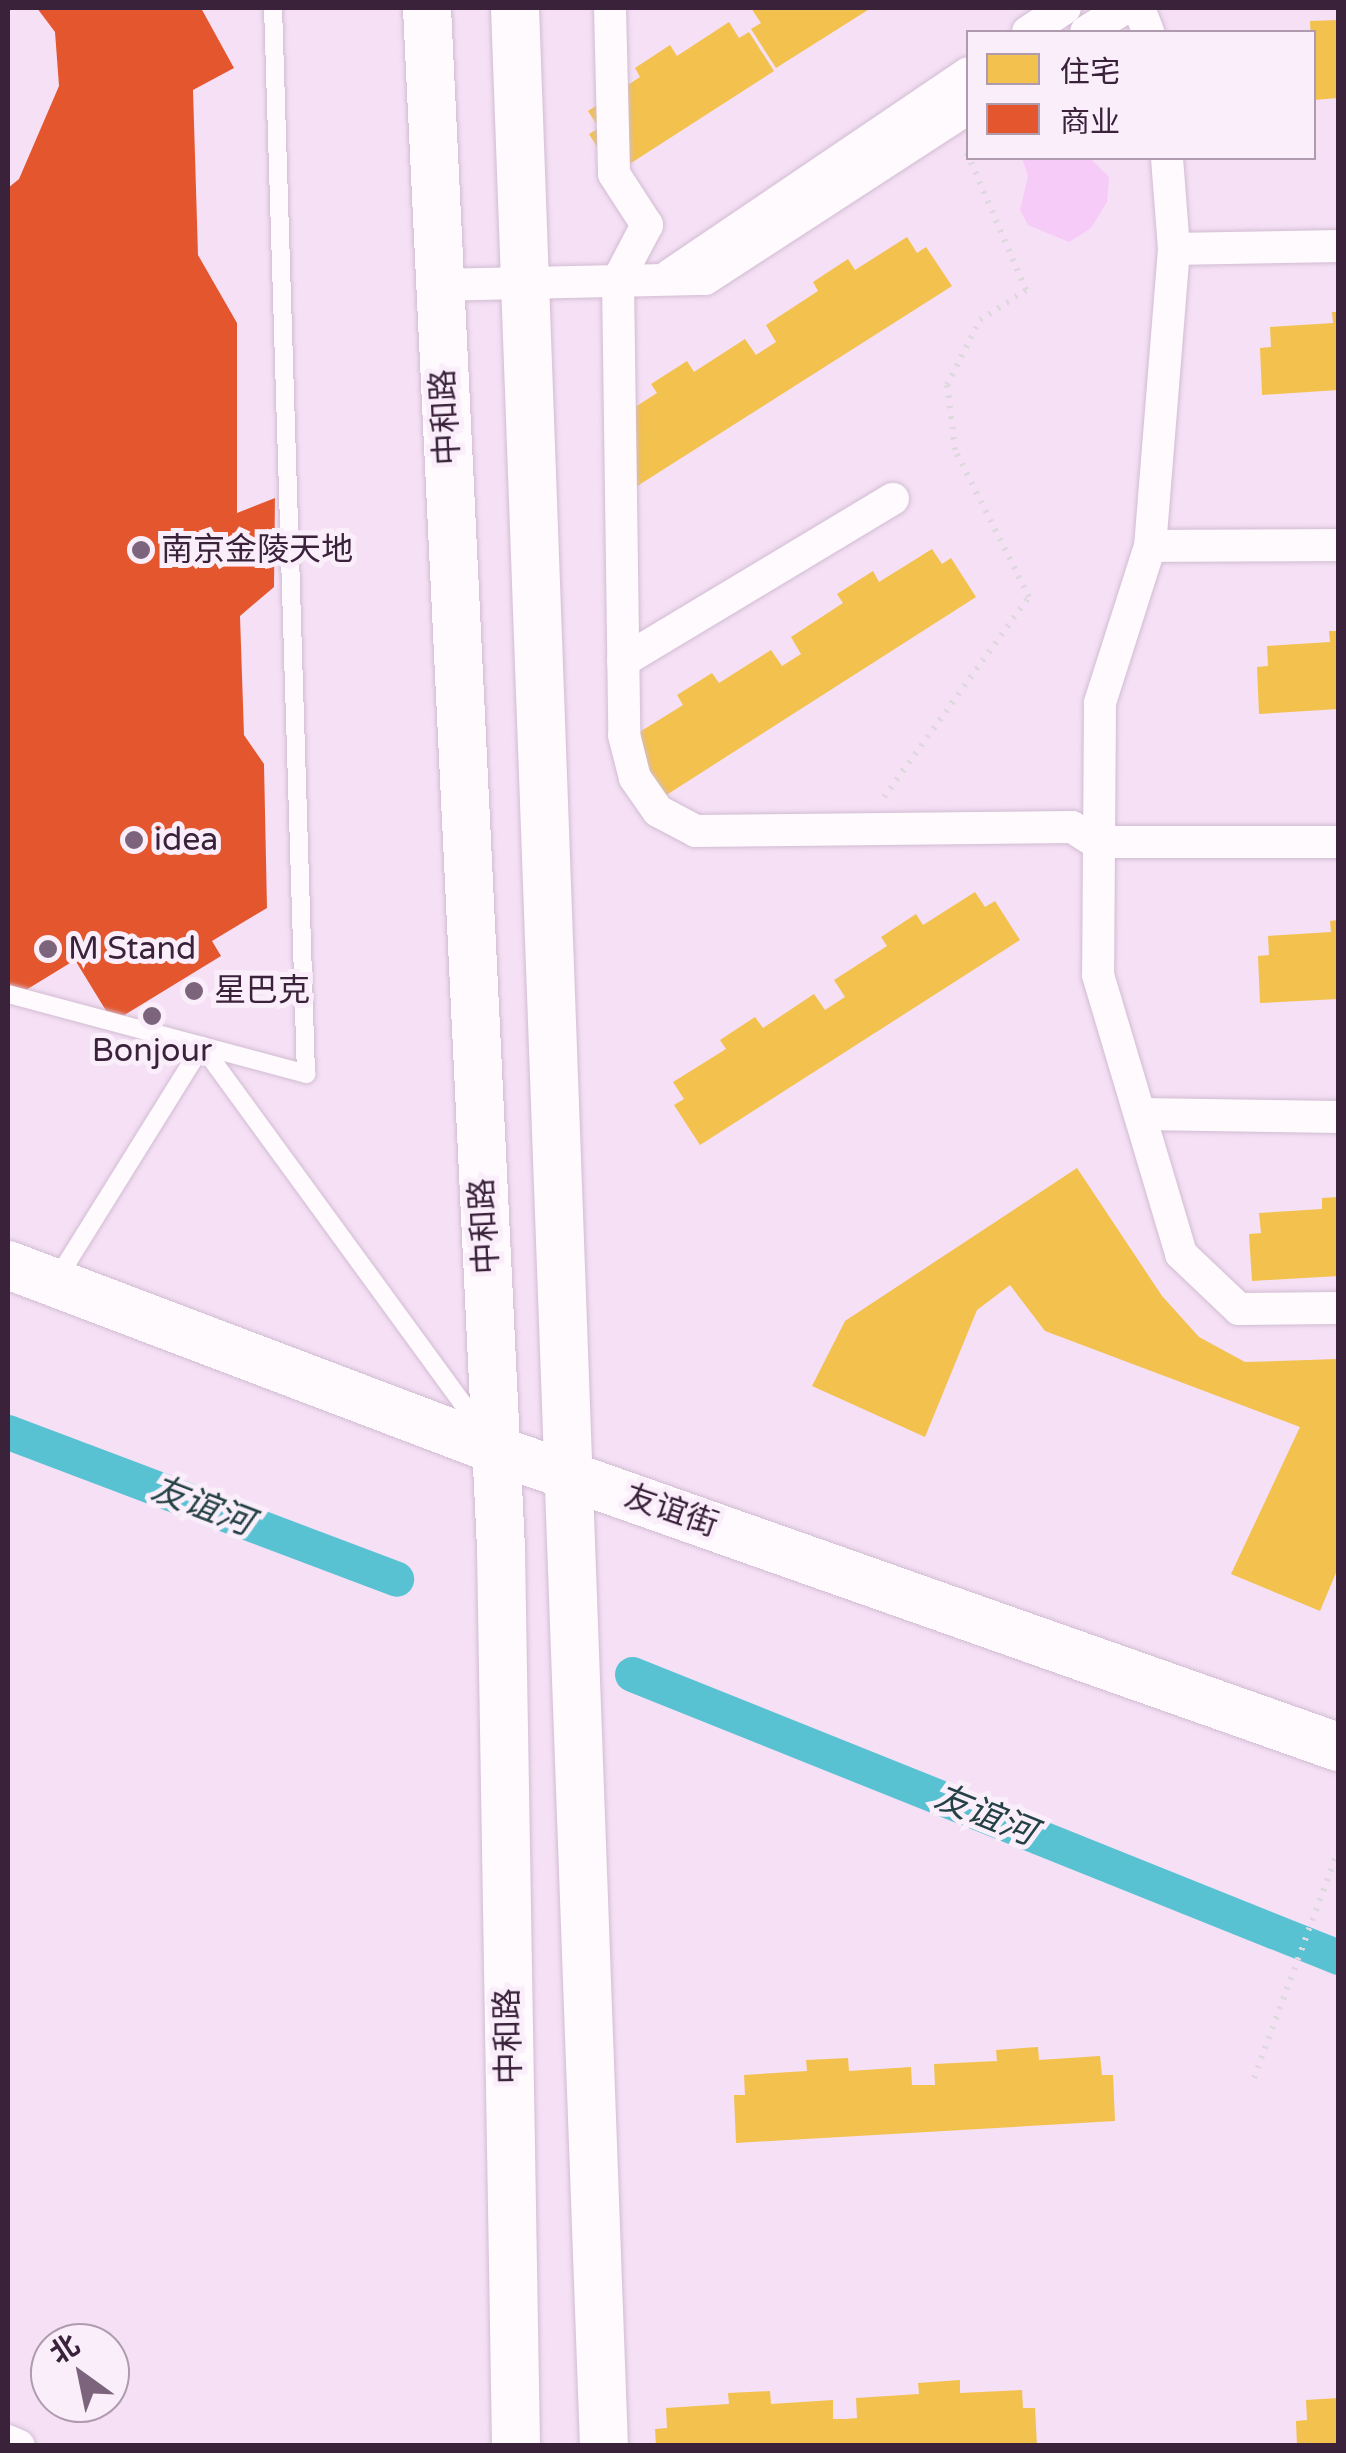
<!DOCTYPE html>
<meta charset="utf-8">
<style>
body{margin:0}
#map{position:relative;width:1346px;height:2453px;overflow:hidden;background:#f5e0f5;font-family:"Varela Round","Noto Sans SC",sans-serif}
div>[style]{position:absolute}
.green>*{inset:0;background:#f6cbf7}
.homes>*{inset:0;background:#f2c14e}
.shops>*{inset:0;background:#e4572e}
.canal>*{height:35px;margin:-17.5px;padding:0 17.5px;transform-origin:17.5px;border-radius:17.5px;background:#58c2d3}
.path>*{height:6px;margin-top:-3px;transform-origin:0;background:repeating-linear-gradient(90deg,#dfd8df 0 2.5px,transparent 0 10.5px)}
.roads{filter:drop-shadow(0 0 2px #d1bcd2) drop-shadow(0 0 2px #d1bcd2)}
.lane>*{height:18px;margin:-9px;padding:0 9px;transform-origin:9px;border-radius:9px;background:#fefafe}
.street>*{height:32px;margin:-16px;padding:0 16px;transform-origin:16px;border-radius:16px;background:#fefafe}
.secondary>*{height:48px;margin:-24px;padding:0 24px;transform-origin:24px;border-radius:24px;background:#fefafe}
.dots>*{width:28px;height:28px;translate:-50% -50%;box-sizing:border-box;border:5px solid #fbeefb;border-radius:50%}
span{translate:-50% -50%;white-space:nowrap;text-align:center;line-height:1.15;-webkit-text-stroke:10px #fbeefb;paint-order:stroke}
.street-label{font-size:32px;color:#3a223b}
.poi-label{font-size:32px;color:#3a223b}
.left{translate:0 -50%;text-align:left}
.water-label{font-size:35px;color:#244145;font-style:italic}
.frame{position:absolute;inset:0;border:10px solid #3a223b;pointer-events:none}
.legend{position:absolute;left:966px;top:30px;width:350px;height:130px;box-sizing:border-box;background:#fbeefb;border:2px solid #ae9cae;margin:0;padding:12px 18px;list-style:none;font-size:30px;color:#3a223b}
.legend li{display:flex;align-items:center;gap:20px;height:50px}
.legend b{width:50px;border:2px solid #ae9cae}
.north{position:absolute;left:30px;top:2323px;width:100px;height:100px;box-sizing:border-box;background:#fbeefb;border:2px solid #ae9cae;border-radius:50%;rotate:327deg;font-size:28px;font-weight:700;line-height:40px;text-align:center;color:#3a223b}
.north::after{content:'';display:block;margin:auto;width:35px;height:45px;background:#7b647c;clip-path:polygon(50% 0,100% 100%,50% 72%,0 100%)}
</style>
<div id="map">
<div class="green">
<div style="clip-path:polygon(1022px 158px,1090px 158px,1109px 177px,1107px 202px,1091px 228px,1069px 242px,1028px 225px,1020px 210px,1028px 176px)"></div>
</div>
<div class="homes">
<div style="clip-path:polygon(751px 8px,871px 8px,776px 68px,751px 29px,761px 23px)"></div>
<div style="clip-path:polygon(1338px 20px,1338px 98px,1314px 100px,1310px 21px)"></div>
<div style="clip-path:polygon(729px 22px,739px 38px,749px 32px,774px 71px,614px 174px,589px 134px,599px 128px,588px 111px,640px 77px,635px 68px,670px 45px,677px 56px)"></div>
<div style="clip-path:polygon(907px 237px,917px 253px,926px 247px,952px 286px,631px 490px,604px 427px,657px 393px,651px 384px,687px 361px,694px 372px,745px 339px,756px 355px,776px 342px,766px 325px,818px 291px,813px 282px,848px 259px,855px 270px)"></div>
<div style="clip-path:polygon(1332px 312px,1338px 312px,1338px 390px,1262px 395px,1260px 348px,1271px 347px,1270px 327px,1333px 323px)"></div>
<div style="clip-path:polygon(932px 549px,942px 564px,951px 558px,976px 597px,657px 801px,630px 738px,683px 705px,677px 695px,712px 673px,719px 683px,771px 650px,782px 666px,801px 654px,791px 637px,843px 603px,837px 594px,873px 571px,879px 582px)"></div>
<div style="clip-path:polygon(1329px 631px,1338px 631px,1338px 709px,1259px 714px,1257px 667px,1268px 666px,1267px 646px,1330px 642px)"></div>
<div style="clip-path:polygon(975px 892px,985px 907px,995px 901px,1020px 940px,700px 1145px,674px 1105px,684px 1099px,673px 1082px,726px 1049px,720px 1040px,755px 1017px,763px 1028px,814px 994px,825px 1010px,845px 997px,834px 980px,887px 946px,881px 937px,916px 914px,923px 925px)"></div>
<div style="clip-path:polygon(1338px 920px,1338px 999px,1260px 1003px,1258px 956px,1269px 955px,1268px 936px,1331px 932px,1330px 921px)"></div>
<div style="clip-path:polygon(1077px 1168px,1162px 1296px,1199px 1337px,1245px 1362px,1338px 1359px,1338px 1568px,1320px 1611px,1231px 1574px,1300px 1427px,1045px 1331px,1010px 1285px,977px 1310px,925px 1437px,812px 1386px,845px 1321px)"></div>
<div style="clip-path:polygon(1338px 1197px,1338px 1276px,1252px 1281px,1249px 1234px,1261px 1233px,1259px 1213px,1322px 1209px,1322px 1198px)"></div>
<div style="clip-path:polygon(1038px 2047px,1039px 2060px,1100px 2056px,1102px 2075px,1113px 2075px,1115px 2121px,736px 2143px,734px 2095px,745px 2095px,744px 2075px,807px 2071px,806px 2060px,848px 2058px,849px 2071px,911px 2067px,912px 2085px,935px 2085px,934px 2064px,997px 2061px,996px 2050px)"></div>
<div style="clip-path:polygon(960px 2380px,960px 2393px,1022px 2390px,1023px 2408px,1035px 2408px,1037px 2446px,656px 2446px,655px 2429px,667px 2428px,666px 2408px,729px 2404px,728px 2393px,770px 2391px,771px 2404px,833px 2400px,833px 2419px,845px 2419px,857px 2418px,856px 2398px,919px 2394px,918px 2383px)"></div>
<div style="clip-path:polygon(1338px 2398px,1338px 2446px,1297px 2446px,1296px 2421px,1307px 2420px,1306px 2400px)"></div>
</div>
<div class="shops">
<div style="clip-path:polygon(37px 8px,201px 8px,234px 68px,193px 90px,198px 255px,237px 323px,237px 513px,275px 498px,274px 587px,240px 616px,244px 735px,264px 764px,267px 908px,212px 941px,221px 956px,113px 1022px,75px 960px,8px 1001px,8px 188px,19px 179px,59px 86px,55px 32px)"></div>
</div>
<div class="canal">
<div style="left:8px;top:1432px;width:415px;rotate:20.7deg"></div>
<div style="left:632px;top:1674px;width:761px;rotate:21.84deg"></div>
</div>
<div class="path">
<div style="left:884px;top:797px;width:247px;rotate:-54.1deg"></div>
<div style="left:1029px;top:597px;width:165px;rotate:-116.7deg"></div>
<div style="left:955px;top:450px;width:65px;rotate:-97deg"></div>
<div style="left:947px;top:385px;width:73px;rotate:-63.1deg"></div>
<div style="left:980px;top:320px;width:55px;rotate:-33.1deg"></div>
<div style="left:1026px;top:290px;width:157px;rotate:-113.3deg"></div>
<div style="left:1254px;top:2078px;width:242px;rotate:-69.7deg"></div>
</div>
<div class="roads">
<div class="lane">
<div style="left:8px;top:994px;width:309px;rotate:15deg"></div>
<div style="left:306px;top:1074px;width:1067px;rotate:-91.77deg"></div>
<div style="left:55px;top:1282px;width:278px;rotate:-58.1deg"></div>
<div style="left:202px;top:1046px;width:480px;rotate:53.9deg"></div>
</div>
<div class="street">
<div style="left:610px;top:8px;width:166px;rotate:88.6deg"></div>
<div style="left:614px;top:174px;width:61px;rotate:57.1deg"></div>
<div style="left:647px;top:225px;width:62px;rotate:117.8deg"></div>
<div style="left:618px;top:280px;width:455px;rotate:89.2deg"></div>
<div style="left:624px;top:735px;width:44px;rotate:75.7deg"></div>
<div style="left:635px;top:778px;width:40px;rotate:55.1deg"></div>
<div style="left:658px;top:811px;width:43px;rotate:27.8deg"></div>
<div style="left:696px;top:831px;width:376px;rotate:-0.6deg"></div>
<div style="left:1072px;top:827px;width:28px;rotate:32deg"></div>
<div style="left:1096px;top:842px;width:242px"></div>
<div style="left:1139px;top:8px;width:26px;rotate:69deg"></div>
<div style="left:1028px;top:32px;width:44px;rotate:-33deg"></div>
<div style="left:1086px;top:32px;width:46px;rotate:-31.6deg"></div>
<div style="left:1167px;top:158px;width:91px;rotate:85.6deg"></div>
<div style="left:1174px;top:249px;width:298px;rotate:94.6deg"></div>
<div style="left:1150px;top:546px;width:165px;rotate:107.7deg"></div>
<div style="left:1100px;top:703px;width:272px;rotate:90.4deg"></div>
<div style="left:1098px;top:975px;width:291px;rotate:73.4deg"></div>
<div style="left:1181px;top:1254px;width:80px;rotate:43.5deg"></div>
<div style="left:1239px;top:1309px;width:99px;rotate:-0.6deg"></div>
<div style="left:1174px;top:249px;width:164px;rotate:-1deg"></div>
<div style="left:670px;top:275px;width:360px;rotate:-34.1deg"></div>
<div style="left:440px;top:285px;width:265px;rotate:-1.3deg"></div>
<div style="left:705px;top:279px;width:314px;rotate:-33deg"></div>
<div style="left:1150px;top:546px;width:188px;rotate:-0.3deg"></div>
<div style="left:623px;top:661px;width:315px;rotate:-31deg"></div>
<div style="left:1140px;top:1114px;width:198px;rotate:0.9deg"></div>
<div style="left:8px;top:2441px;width:12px;rotate:24deg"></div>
</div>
<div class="secondary">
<div style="left:427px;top:8px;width:1544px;rotate:87.25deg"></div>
<div style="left:501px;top:1550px;width:896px;rotate:89.04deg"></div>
<div style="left:515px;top:8px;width:2440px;rotate:87.91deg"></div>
<div style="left:8px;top:1265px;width:522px;rotate:20.76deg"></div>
<div style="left:496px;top:1450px;width:893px;rotate:19.43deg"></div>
</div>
</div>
<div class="dots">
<div style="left:141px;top:550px;background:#7b647c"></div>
<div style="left:134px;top:840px;background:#7b647c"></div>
<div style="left:48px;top:949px;background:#7b647c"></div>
<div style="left:194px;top:991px;background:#7b647c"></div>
<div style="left:152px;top:1016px;background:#7b647c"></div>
</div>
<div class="street-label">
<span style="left:446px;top:417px;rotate:-93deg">中和路</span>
<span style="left:485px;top:1226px;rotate:-93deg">中和路</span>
<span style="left:671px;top:1511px;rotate:19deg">友谊街</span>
<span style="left:509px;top:2036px;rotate:-91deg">中和路</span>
</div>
<div class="poi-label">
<span class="left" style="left:161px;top:550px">南京金陵天地</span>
<span class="left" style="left:154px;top:840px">idea</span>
<span class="left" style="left:68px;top:949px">M Stand</span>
<span class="left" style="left:214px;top:991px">星巴克</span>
<span style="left:152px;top:1051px">Bonjour</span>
</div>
<div class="water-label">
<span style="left:202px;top:1506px;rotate:21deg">友谊河</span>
<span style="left:985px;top:1815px;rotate:22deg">友谊河</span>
</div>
<div class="frame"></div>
<ul class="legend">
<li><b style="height:28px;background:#f2c14e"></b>住宅</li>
<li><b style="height:28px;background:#e4572e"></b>商业</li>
</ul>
<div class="north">北</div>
</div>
